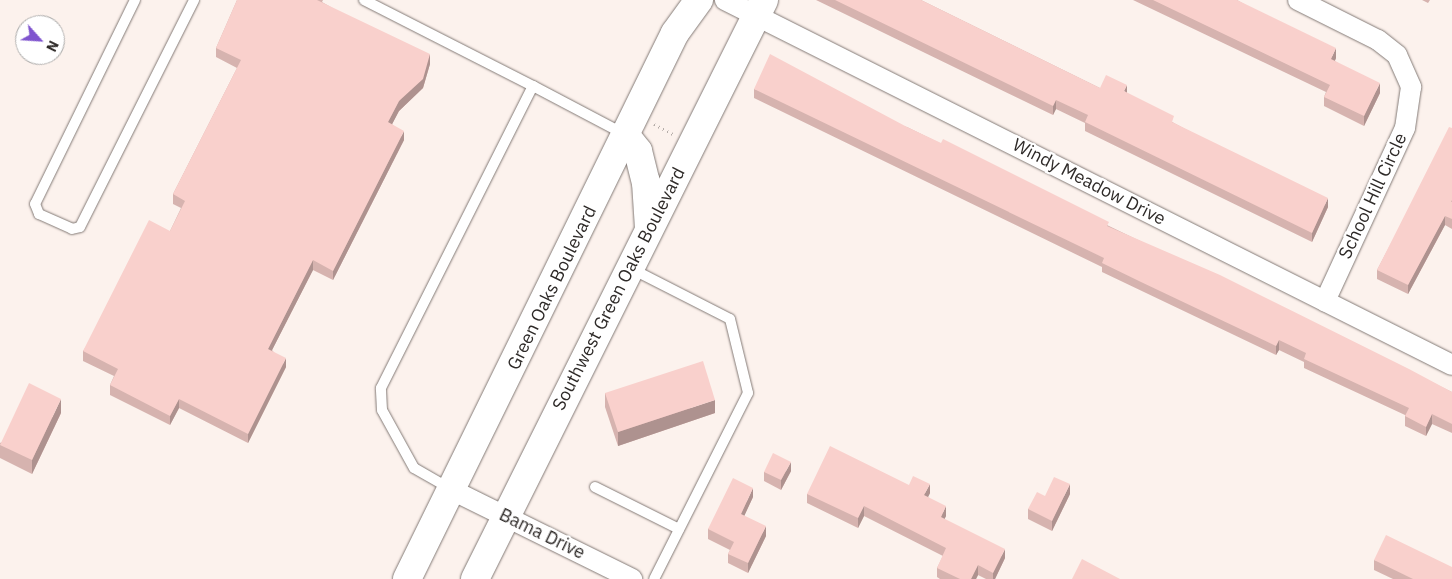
<!DOCTYPE html>
<style>
body{margin:0}
#map{position:relative;width:1452px;height:579px;overflow:hidden;background:#fcf2ed;font-family:"IBM Plex Sans",sans-serif}
div>[style]{position:absolute}
.path>*{height:3px;margin-top:-1.5px;transform-origin:0;background:repeating-linear-gradient(90deg,#b4aca8 0 1px,transparent 0 5px)}
.roads{filter:drop-shadow(0 0 1px #837a76) drop-shadow(0 0 1px #837a76)}
.lane>*{height:10px;margin:-5px;padding:0 5px;transform-origin:5px;border-radius:5px;background:#fff}
.street>*{height:20px;margin:-10px;padding:0 10px;transform-origin:10px;border-radius:10px;background:#fff}
.secondary>*{height:28px;margin:-14px;padding:0 14px;transform-origin:14px;border-radius:14px;background:#fff}
.wall>*{inset:0;background:#d6b3af}
.shaded-wall>*{inset:0;background:#ae928f}
.building>*{inset:0;background:#f9d0cc}
span{translate:-50% -50%;white-space:nowrap;text-align:center;line-height:1.15;-webkit-text-stroke:4.5px #fff;paint-order:stroke}
.street-label{font-size:18px;color:#2e2a28}
.north{position:absolute;left:15px;top:15px;width:50px;height:50px;box-sizing:border-box;background:#fff;border:1px solid #abaaa9;border-radius:50%;rotate:116deg;font-size:14px;font-weight:700;line-height:20px;text-align:center;color:#2e2a28}
.north::after{content:'';display:block;margin:auto;width:18px;height:22px;background:#7f54ce;clip-path:polygon(50% 0,100% 100%,50% 72%,0 100%)}
</style>
<div id="map">
<div class="path">
<div style="left:654px;top:124px;width:21px;rotate:28deg"></div>
</div>
<div class="roads">
<div class="lane">
<div style="left:135px;top:0;width:227px;rotate:116.1deg"></div>
<div style="left:35px;top:204px;width:11px;rotate:68deg"></div>
<div style="left:39px;top:214px;width:36px;rotate:24deg"></div>
<div style="left:72px;top:229px;width:8px;rotate:-14deg"></div>
<div style="left:80px;top:227px;width:254px;rotate:-63.3deg"></div>
<div style="left:364px;top:0;width:190px;rotate:27deg"></div>
<div style="left:630px;top:268px;width:112px;rotate:27deg"></div>
<div style="left:730px;top:319px;width:76px;rotate:76.3deg"></div>
<div style="left:748px;top:393px;width:208px;rotate:116.8deg"></div>
<div style="left:595px;top:487px;width:94px;rotate:26.6deg"></div>
<div style="left:449px;top:488px;width:40px;rotate:-150.3deg"></div>
<div style="left:414px;top:468px;width:66px;rotate:-118.9deg"></div>
<div style="left:382px;top:410px;width:22px;rotate:-93deg"></div>
<div style="left:381px;top:388px;width:338px;rotate:-63.3deg"></div>
<div style="left:533px;top:86px;width:103px;rotate:27.8deg"></div>
</div>
<div class="street">
<div style="left:725px;top:0;width:813px;rotate:26.66deg"></div>
<div style="left:1298px;top:0;width:89px;rotate:26.6deg"></div>
<div style="left:1378px;top:40px;width:24px;rotate:38deg"></div>
<div style="left:1397px;top:55px;width:35px;rotate:66deg"></div>
<div style="left:1411px;top:87px;width:41px;rotate:98.3deg"></div>
<div style="left:1405px;top:128px;width:191px;rotate:114.8deg"></div>
<div style="left:452px;top:490px;width:201px;rotate:26.3deg"></div>
</div>
<div class="secondary">
<div style="left:627px;top:137px;width:18px;rotate:52deg"></div>
<div style="left:638px;top:151px;width:32px;rotate:76deg"></div>
<div style="left:646px;top:182px;width:46px;rotate:86.3deg"></div>
<div style="left:407px;top:579px;width:608px;rotate:-63.86deg"></div>
<div style="left:675px;top:33px;width:41px;rotate:-54deg"></div>
<div style="left:475px;top:579px;width:647px;rotate:-63.47deg"></div>
</div>
</div>
<div class="wall">
<div style="clip-path:polygon(237px 0,323px 0,322px 2px,430px 64px,423px 88px,399px 111px,392px 124px,404px 140px,333px 280px,313px 270px,272px 350px,286px 367px,248px 443px,179px 408px,170px 425px,110px 395px,110px 385px,114px 376px,83px 361px,83px 351px,170px 231px,181px 208px,173px 204px,173px 194px,237px 68px,216px 57px,216px 48px)"></div>
<div style="clip-path:polygon(816px 0,921px 0,1100px 88px,1127px 93px,1174px 123px,1328px 207px,1312px 242px,1085px 131px,1085px 123px,1056px 109px,1053px 115px)"></div>
<div style="clip-path:polygon(1133px 0,1237px 0,1336px 58px,1335px 61px,1380px 93px,1364px 126px,1324px 106px,1324px 97px,1326px 92px)"></div>
<div style="clip-path:polygon(1422px 0,1430px 0,1428px 3px)"></div>
<div style="clip-path:polygon(754px 89px,907px 127px,1109px 226px,1452px 392px,1452px 433px,1432px 424px,1426px 436px,1405px 426px,1405px 415px,1304px 368px,1304px 362px,1279px 350px,1276px 355px,1102px 272px,1102px 267px,754px 98px)"></div>
<div style="clip-path:polygon(1452px 128px,1452px 229px,1445px 225px,1408px 294px,1377px 279px,1377px 270px)"></div>
<div style="clip-path:polygon(605px 393px,715px 413px,618px 446px,605px 407px)"></div>
<div style="clip-path:polygon(61px 413px,32px 474px,0 458px,0 443px)"></div>
<div style="clip-path:polygon(791px 471px,781px 490px,764px 481px,764px 472px)"></div>
<div style="clip-path:polygon(930px 493px,928px 497px,946px 516px,944px 519px,1005px 558px,995px 579px,986px 579px,978px 575px,976px 579px,940px 579px,937px 577px,937px 568px,943px 556px,864px 516px,858px 528px,807px 503px,807px 494px)"></div>
<div style="clip-path:polygon(1070px 494px,1052px 531px,1028px 519px,1028px 509px)"></div>
<div style="clip-path:polygon(753px 497px,744px 516px,766px 536px,748px 573px,728px 563px,728px 554px,730px 550px,708px 539px,708px 529px)"></div>
<div style="clip-path:polygon(1374px 560px,1452px 579px,1393px 579px,1374px 570px)"></div>
</div>
<div class="shaded-wall">
<div style="clip-path:polygon(1336px 48px,1336px 58px,1331px 69px,1331px 59px)"></div>
<div style="clip-path:polygon(430px 54px,430px 64px,423px 88px,399px 111px,388px 132px,388px 122px,399px 101px)"></div>
<div style="clip-path:polygon(1380px 83px,1380px 93px,1364px 126px,1364px 116px)"></div>
<div style="clip-path:polygon(1127px 85px,1127px 94px,1124px 91px)"></div>
<div style="clip-path:polygon(1056px 100px,1056px 109px,1053px 115px,1053px 106px)"></div>
<div style="clip-path:polygon(404px 131px,404px 140px,333px 280px,333px 271px)"></div>
<div style="clip-path:polygon(1328px 198px,1328px 207px,1312px 242px,1312px 233px)"></div>
<div style="clip-path:polygon(1445px 216px,1445px 225px,1408px 294px,1408px 285px)"></div>
<div style="clip-path:polygon(313px 260px,313px 270px,268px 358px,268px 349px)"></div>
<div style="clip-path:polygon(1279px 340px,1279px 350px,1276px 355px,1276px 346px)"></div>
<div style="clip-path:polygon(286px 358px,286px 367px,248px 443px,248px 434px)"></div>
<div style="clip-path:polygon(61px 399px,61px 413px,32px 474px,32px 460px)"></div>
<div style="clip-path:polygon(179px 399px,179px 408px,170px 425px,170px 416px)"></div>
<div style="clip-path:polygon(715px 400px,715px 413px,618px 446px,618px 432px)"></div>
<div style="clip-path:polygon(1432px 414px,1432px 424px,1426px 436px,1426px 427px)"></div>
<div style="clip-path:polygon(791px 462px,791px 471px,781px 490px,781px 480px)"></div>
<div style="clip-path:polygon(930px 484px,930px 493px,924px 505px,924px 495px)"></div>
<div style="clip-path:polygon(1070px 484px,1070px 494px,1052px 531px,1052px 521px)"></div>
<div style="clip-path:polygon(753px 488px,753px 497px,741px 523px,741px 514px)"></div>
<div style="clip-path:polygon(864px 506px,864px 516px,858px 528px,858px 518px)"></div>
<div style="clip-path:polygon(946px 506px,946px 516px,941px 527px,941px 517px)"></div>
<div style="clip-path:polygon(766px 526px,766px 536px,748px 573px,748px 563px)"></div>
<div style="clip-path:polygon(1005px 549px,1005px 558px,995px 579px,993px 579px,993px 573px)"></div>
<div style="clip-path:polygon(978px 565px,978px 575px,976px 579px,971px 579px)"></div>
</div>
<div class="building">
<div style="clip-path:polygon(237px 0,317px 0,430px 54px,423px 79px,399px 101px,388px 122px,404px 131px,333px 271px,313px 260px,268px 349px,286px 358px,248px 434px,179px 399px,170px 416px,110px 385px,118px 369px,83px 351px,149px 220px,170px 231px,185px 201px,173px 194px,241px 60px,216px 48px)"></div>
<div style="clip-path:polygon(835px 0,921px 0,1100px 88px,1106px 75px,1127px 85px,1124px 91px,1174px 116px,1172px 122px,1328px 198px,1312px 233px,1085px 122px,1088px 115px,1056px 100px,1053px 106px)"></div>
<div style="clip-path:polygon(1153px 0,1237px 0,1336px 48px,1331px 59px,1380px 83px,1364px 116px,1324px 97px,1330px 85px)"></div>
<div style="clip-path:polygon(770px 54px,907px 127px,941px 143px,943px 139px,1109px 222px,1107px 226px,1220px 275px,1409px 369px,1452px 392px,1452px 424px,1432px 414px,1426px 427px,1405px 416px,1409px 408px,1304px 359px,1306px 353px,1279px 340px,1276px 346px,1141px 282px,1102px 263px,1104px 258px,754px 89px)"></div>
<div style="clip-path:polygon(1449px 127px,1452px 128px,1452px 200px,1451px 202px,1452px 202px,1452px 219px,1445px 216px,1408px 285px,1377px 270px)"></div>
<div style="clip-path:polygon(703px 361px,715px 400px,618px 432px,605px 393px)"></div>
<div style="clip-path:polygon(29px 383px,61px 399px,32px 460px,0 445px)"></div>
<div style="clip-path:polygon(830px 446px,909px 485px,913px 476px,930px 484px,924px 495px,946px 506px,941px 517px,1005px 549px,993px 573px,978px 565px,971px 579px,960px 579px,937px 568px,946px 548px,864px 506px,858px 518px,807px 494px)"></div>
<div style="clip-path:polygon(773px 453px,791px 462px,781px 480px,764px 472px)"></div>
<div style="clip-path:polygon(1054px 477px,1070px 484px,1052px 521px,1028px 509px,1037px 492px,1045px 496px)"></div>
<div style="clip-path:polygon(733px 478px,753px 488px,741px 514px,766px 526px,748px 563px,728px 554px,734px 542px,708px 529px)"></div>
<div style="clip-path:polygon(1386px 535px,1452px 567px,1452px 579px,1413px 579px,1374px 560px)"></div>
<div style="clip-path:polygon(1082px 559px,1120px 579px,1072px 579px)"></div>
</div>
<div class="street-label">
<span style="left:1089px;top:182px;rotate:27deg">Windy Meadow Drive</span>
<span style="left:1373px;top:196px;rotate:-65deg">School Hill Circle</span>
<span style="left:552px;top:288px;rotate:-64deg">Green Oaks Boulevard</span>
<span style="left:619px;top:289px;rotate:-63deg">Southwest Green Oaks Boulevard</span>
<span style="left:542px;top:534px;rotate:26deg">Bama Drive</span>
</div>
<div class="north">N</div>
</div>
